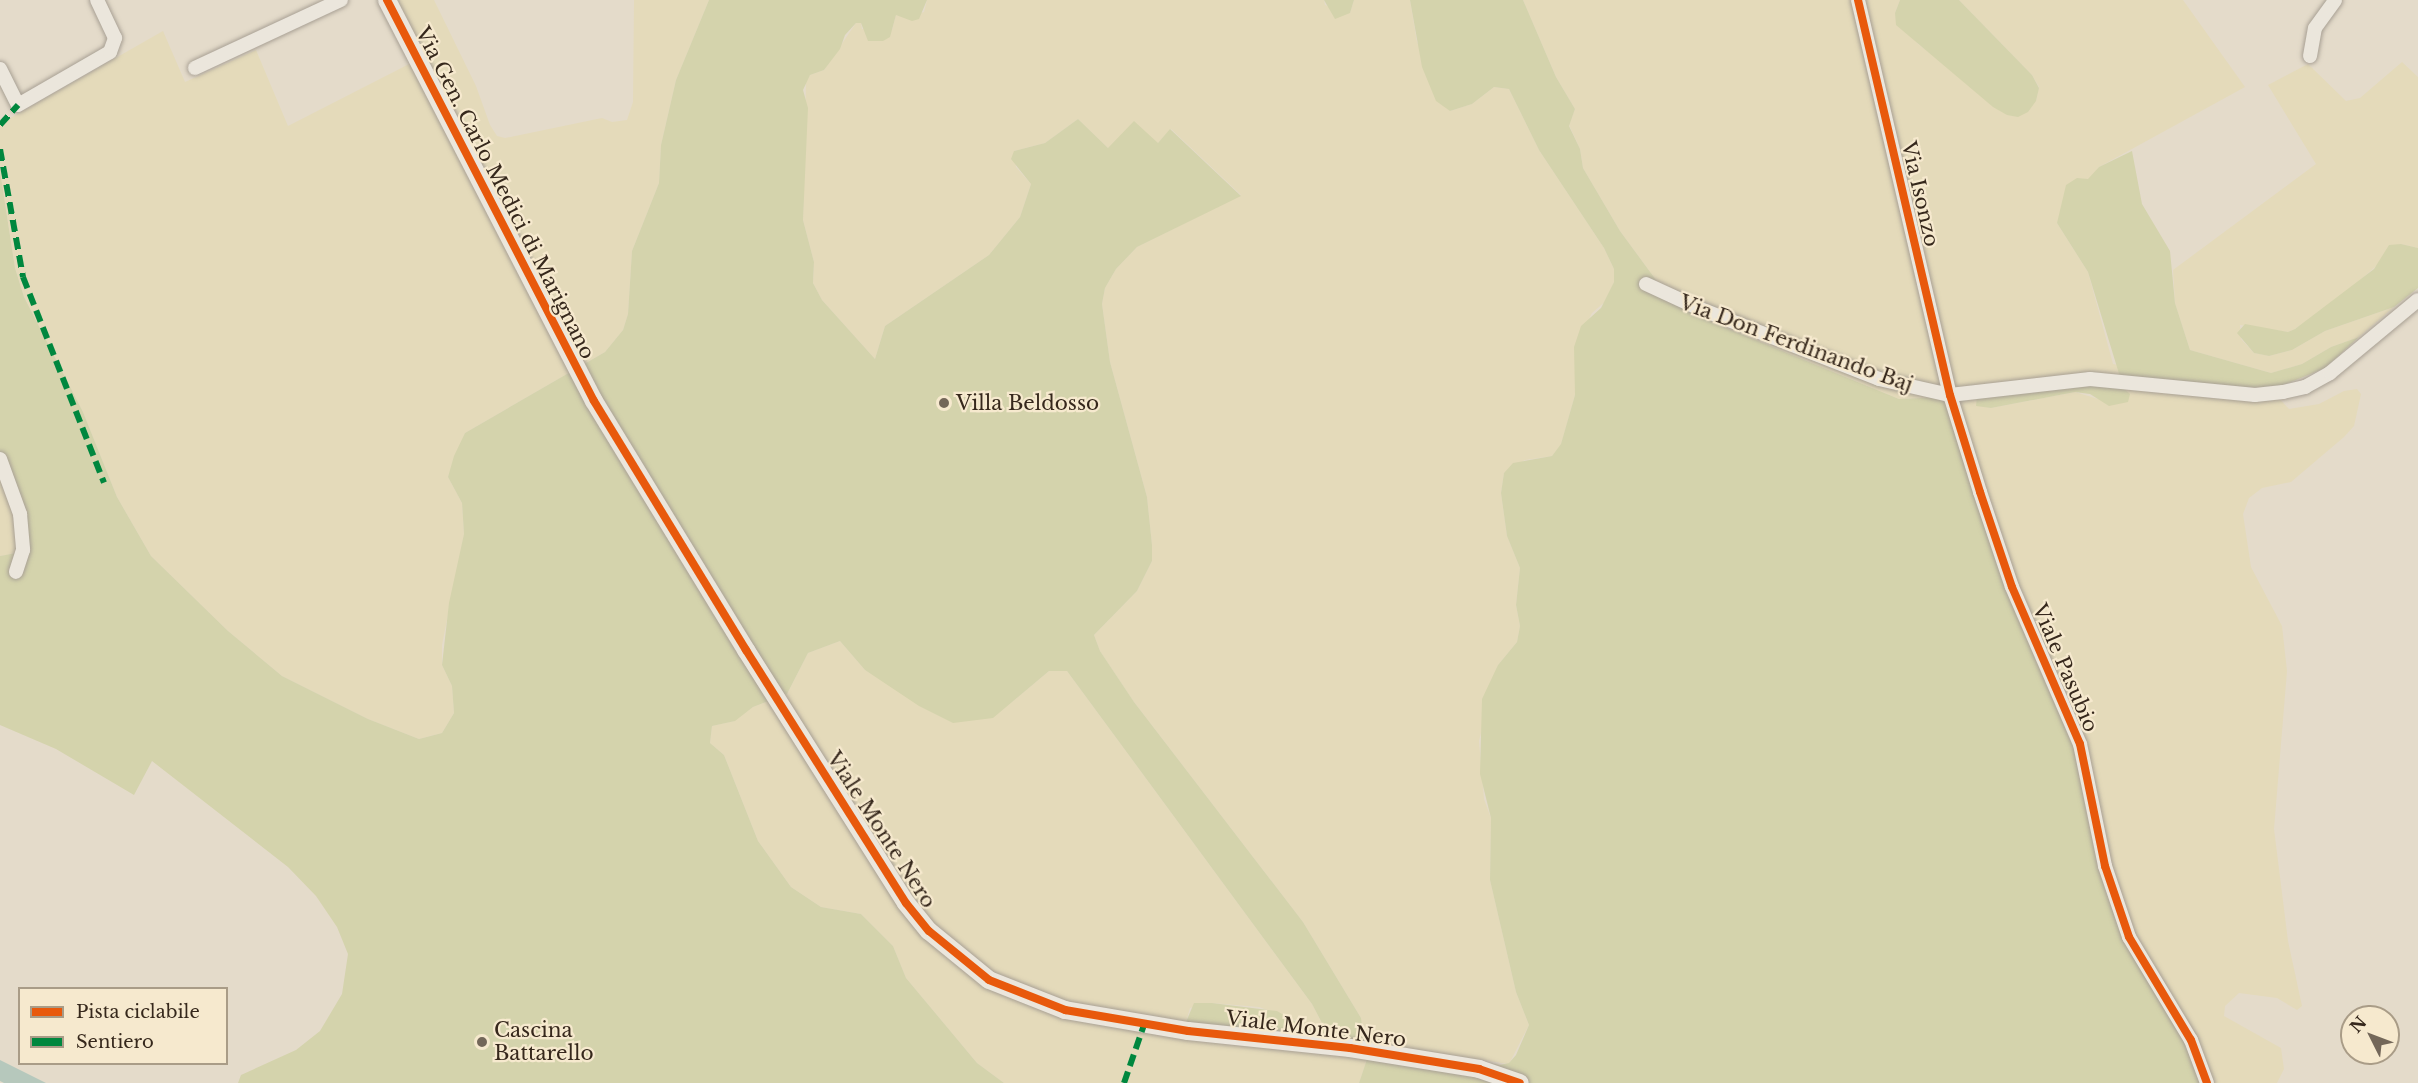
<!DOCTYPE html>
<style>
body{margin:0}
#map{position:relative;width:2418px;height:1083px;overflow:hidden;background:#e4dbca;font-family:"Libre Baskerville",serif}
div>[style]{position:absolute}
.farmland>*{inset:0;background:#e4daba}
.green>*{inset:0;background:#d4d3ac}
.water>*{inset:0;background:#b6c8bc}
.roads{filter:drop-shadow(0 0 2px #a8a094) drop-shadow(0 0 2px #a8a094)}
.street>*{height:14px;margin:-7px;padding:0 7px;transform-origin:7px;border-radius:7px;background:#ebe6dc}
.secondary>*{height:18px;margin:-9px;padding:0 9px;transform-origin:9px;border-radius:9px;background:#ebe6dc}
.quiet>*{height:6px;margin-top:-3px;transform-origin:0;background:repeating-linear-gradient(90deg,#00873e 0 12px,transparent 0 18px)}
.cycleway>*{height:8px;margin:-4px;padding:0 4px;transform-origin:4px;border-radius:4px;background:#e8590c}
.dots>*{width:16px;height:16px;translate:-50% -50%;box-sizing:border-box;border:3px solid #f6e9ce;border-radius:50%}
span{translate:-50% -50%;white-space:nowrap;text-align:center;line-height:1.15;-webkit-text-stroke:4.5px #f6e9ce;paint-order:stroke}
.street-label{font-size:20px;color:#36281c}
.poi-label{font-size:20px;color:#36281c}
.left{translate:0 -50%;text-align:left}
.legend{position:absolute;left:18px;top:987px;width:210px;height:78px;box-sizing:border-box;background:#f6e9ce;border:2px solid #a99c87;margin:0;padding:8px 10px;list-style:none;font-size:18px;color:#36281c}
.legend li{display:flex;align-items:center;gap:12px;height:30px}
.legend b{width:30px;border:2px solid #a99c87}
.north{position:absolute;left:2340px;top:1005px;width:60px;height:60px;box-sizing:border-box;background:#f6e9ce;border:2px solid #a99c87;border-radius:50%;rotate:312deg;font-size:16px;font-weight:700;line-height:24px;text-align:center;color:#36281c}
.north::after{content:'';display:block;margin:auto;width:21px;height:27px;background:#736759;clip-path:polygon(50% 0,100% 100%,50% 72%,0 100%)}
</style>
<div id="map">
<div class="farmland">
<div style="clip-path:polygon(387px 0,434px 0,476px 86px,490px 125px,497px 136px,505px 138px,602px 118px,612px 122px,627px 120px,633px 102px,634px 0,709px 0,676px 80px,661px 145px,659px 183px,632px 251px,628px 314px,623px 330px,605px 352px,465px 433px,448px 477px,462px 503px,464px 535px,442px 645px,442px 665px,452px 686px,454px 713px,442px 733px,419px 739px,368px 719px,282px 676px,228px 631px,151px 556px,117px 497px,83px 412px,24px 297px,15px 268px,0 171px,0 124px,163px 31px,185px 82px,256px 50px,288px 126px,417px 60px)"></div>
<div style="clip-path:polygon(927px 0,1324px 0,1325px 5px,1350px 13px,1354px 0,1410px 0,1417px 42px,1450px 111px,1472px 104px,1494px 87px,1509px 89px,1539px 150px,1604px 248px,1614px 269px,1614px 282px,1607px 300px,1592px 313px,1575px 347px,1575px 395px,1561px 445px,1552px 456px,1525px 460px,1504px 473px,1501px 493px,1507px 536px,1520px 568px,1516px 605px,1520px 626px,1517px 642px,1498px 665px,1479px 741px,1484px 799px,1491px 818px,1490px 880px,1516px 992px,1529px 1025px,1509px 1064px,1372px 1044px,1359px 1083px,1004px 1083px,977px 1063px,906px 978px,893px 946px,861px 914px,821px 907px,791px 887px,758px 841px,724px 755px,710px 743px,712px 726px,734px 721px,753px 707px,787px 694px,808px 653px,840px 641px,865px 670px,934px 712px,1012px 702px,1049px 671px,1067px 671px,1312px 1004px,1322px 1023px,1319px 1030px,1311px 1031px,1300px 1022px,1259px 1007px,1212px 1003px,1190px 1008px,1186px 1022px,1350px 1048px,1361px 1018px,1303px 922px,1134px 702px,1100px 651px,1094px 635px,1137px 591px,1152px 561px,1152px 545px,1147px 497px,1110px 362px,1102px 304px,1105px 288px,1116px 269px,1137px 247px,1241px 195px,1171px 129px,1158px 143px,1108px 148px,1078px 119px,1045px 143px,1014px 151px,1016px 167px,1031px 184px,1020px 217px,989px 255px,885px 326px,875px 359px,822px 300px,813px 283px,814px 262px,803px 220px,806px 82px,810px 75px,824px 70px,856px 23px,861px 23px,862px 29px,892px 30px,896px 15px,909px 17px,924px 12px)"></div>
<div style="clip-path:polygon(evenodd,1523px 0,1900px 0,1895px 13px,1918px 44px,1947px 66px,2036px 101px,2039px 87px,2032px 75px,1959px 0,2183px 0,2245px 87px,2099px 167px,2057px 223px,2088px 272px,2113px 364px,2276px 395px,2289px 409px,2319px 404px,2344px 391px,2357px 389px,2361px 394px,2354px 426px,2344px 437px,2291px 482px,2262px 488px,2249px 498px,2243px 514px,2251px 567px,2282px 626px,2287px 671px,2274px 829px,2288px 941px,2302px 1006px,2297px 1010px,2277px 998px,2239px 993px,2225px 1006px,2224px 1016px,2281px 1048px,2284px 1069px,2277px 1083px,2209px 1083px,2131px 936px,2109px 863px,2096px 800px,1944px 397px,1899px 399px,1719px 325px,1660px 297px,1656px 280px,1620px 231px,1583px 168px,1580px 149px,1569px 125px,1575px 109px,1556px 77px,1523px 0,2119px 385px,2098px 399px,2075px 392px,1991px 408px,1976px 405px,2119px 385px)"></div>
<div style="clip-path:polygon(2402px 62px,2418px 77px,2418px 248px,2401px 244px,2341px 297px,2295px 329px,2288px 332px,2240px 325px,2241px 339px,2254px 353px,2269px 356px,2292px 350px,2325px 331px,2394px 307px,2359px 337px,2331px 347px,2302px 364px,2271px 373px,2190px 350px,2175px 303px,2173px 270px,2316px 164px,2268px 85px,2308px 64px,2346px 101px,2360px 98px)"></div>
<div style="clip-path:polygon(0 459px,23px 543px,16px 553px,0 556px)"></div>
</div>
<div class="green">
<div style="clip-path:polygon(709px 0,927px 0,919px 19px,912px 21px,896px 15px,890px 37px,883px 41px,868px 41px,861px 23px,856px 23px,845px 35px,840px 49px,824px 70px,810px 75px,803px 90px,808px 108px,803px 220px,814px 262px,813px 283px,822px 300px,875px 359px,885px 326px,989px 255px,1020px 217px,1031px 184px,1011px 159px,1014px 151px,1045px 143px,1078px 119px,1108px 148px,1134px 121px,1158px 143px,1170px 129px,1241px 196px,1137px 247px,1116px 269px,1105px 288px,1102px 304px,1110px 362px,1147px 497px,1152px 545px,1152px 561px,1137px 591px,1094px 635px,1100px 651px,1134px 702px,1303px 922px,1361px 1018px,1365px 1050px,1186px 1022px,1194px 1003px,1212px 1003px,1277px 1011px,1311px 1031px,1319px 1030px,1322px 1023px,1312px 1004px,1067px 671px,1049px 671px,993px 718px,953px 723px,919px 706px,865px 670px,840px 641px,808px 653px,787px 694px,753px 707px,735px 721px,712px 726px,710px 743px,724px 755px,758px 841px,791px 887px,821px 907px,861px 914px,893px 946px,906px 978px,977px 1063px,1004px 1083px,238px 1083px,241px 1075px,296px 1050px,320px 1031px,342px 994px,348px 954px,337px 927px,316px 896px,288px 867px,152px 761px,134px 795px,56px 749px,0 725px,0 556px,16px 553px,23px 543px,0 459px,0 171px,15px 268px,24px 297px,83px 412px,117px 497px,151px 556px,228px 631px,282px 676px,368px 719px,419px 739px,442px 733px,454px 713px,452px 686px,442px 665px,449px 603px,464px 534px,462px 503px,448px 477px,454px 456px,465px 433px,605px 352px,623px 330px,628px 314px,632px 251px,659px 183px,661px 145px,676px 80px)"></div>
<div style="clip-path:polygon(1324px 0,1354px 0,1350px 13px,1335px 19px)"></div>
<div style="clip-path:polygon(1410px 0,1523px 0,1556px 77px,1575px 109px,1569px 126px,1580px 149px,1583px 168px,1620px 231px,1656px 280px,1660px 297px,1719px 325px,1899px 399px,1944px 397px,2006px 590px,2073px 746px,2098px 868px,2123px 940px,2185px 1043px,2200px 1083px,1359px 1083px,1372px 1044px,1500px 1065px,1509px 1063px,1516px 1055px,1529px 1025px,1516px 992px,1490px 880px,1491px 818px,1480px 774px,1482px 699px,1498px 665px,1517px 642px,1520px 626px,1516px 605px,1520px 568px,1507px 536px,1501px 493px,1504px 473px,1513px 463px,1552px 456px,1561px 444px,1575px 395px,1574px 347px,1581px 326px,1601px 308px,1614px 282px,1614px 269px,1604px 248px,1539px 150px,1509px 89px,1494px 87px,1472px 104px,1450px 111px,1436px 101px,1422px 67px)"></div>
<div style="clip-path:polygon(1900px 0,1959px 0,2032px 75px,2039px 88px,2036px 101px,2028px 112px,2018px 117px,2007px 115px,1993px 107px,1896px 25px,1895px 13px)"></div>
<div style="clip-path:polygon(2132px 151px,2142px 204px,2170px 251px,2175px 303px,2190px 350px,2271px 373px,2302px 364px,2331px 347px,2359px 337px,2325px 368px,2276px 388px,2245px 390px,2120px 377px,2088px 272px,2057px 223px,2066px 185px,2077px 178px,2088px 179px,2099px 167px)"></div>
<div style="clip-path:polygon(2401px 244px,2418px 248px,2418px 288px,2394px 307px,2325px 331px,2292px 350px,2269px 356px,2254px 353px,2237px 333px,2245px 324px,2288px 332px,2295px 329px,2374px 269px,2389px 245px)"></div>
<div style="clip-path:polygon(2089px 382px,2120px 385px,2130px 394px,2128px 402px,2109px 406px,2090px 394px,2075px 392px,1991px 408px,1976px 406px,1977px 396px)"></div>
</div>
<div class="water">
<div style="clip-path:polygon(0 1060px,46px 1083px,4px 1083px,0 1081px)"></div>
</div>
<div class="roads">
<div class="street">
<div style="left:1858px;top:0;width:406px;rotate:76.9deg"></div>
<div style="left:1950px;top:395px;width:102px;rotate:72.8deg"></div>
<div style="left:1980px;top:492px;width:100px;rotate:71.4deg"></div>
<div style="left:2012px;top:587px;width:171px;rotate:66.6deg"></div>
<div style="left:2080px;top:744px;width:125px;rotate:78.4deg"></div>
<div style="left:2105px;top:866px;width:75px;rotate:71.3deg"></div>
<div style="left:2129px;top:937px;width:120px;rotate:59deg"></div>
<div style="left:2191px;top:1040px;width:46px;rotate:69.6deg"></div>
<div style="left:2310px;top:56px;width:28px;rotate:-80deg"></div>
<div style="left:2315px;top:28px;width:34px;rotate:-54deg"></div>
<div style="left:195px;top:68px;width:161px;rotate:-25deg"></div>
<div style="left:0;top:69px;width:40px;rotate:63.4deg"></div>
<div style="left:18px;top:105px;width:106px;rotate:-29.9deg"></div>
<div style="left:110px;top:52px;width:15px;rotate:-70deg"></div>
<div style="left:115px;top:38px;width:42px;rotate:-115.3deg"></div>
<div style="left:1646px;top:284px;width:57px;rotate:24.8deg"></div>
<div style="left:1698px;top:308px;width:194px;rotate:21.4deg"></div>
<div style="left:1879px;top:379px;width:73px;rotate:12.7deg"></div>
<div style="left:1950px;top:395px;width:141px;rotate:-6.5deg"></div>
<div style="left:2090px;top:379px;width:166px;rotate:5.5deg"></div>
<div style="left:2255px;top:395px;width:28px;rotate:-6deg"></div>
<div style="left:2283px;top:392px;width:23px;rotate:-13deg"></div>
<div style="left:2305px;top:387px;width:29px;rotate:-29deg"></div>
<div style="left:2330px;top:373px;width:114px;rotate:-39.7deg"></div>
<div style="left:0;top:459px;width:59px;rotate:70deg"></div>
<div style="left:20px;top:514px;width:36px;rotate:85deg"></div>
<div style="left:23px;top:550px;width:23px;rotate:108deg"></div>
</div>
<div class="secondary">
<div style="left:387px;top:0;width:451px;rotate:62.7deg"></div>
<div style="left:594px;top:401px;width:292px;rotate:58.6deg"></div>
<div style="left:746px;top:650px;width:299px;rotate:57.7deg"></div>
<div style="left:906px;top:903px;width:36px;rotate:51deg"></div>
<div style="left:929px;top:931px;width:77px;rotate:39.2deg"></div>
<div style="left:989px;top:980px;width:82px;rotate:21.5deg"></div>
<div style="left:1065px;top:1010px;width:125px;rotate:9.7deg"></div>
<div style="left:1188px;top:1031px;width:163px;rotate:6deg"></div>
<div style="left:1350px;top:1048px;width:131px;rotate:9.2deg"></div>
<div style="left:1479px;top:1069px;width:43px;rotate:18.9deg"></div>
</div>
</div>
<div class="quiet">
<div style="left:0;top:125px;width:27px;rotate:-48deg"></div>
<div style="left:0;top:149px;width:130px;rotate:79.8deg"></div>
<div style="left:23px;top:277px;width:221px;rotate:68.5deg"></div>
<div style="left:1124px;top:1083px;width:61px;rotate:-71deg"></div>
</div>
<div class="cycleway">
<div style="left:387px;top:0;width:451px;rotate:62.7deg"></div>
<div style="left:594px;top:401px;width:292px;rotate:58.6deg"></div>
<div style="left:746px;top:650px;width:299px;rotate:57.7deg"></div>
<div style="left:906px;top:903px;width:36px;rotate:51deg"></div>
<div style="left:929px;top:931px;width:77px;rotate:39.2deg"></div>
<div style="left:989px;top:980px;width:82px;rotate:21.5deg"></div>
<div style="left:1065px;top:1010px;width:125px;rotate:9.7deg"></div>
<div style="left:1188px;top:1031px;width:163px;rotate:6deg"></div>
<div style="left:1350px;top:1048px;width:131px;rotate:9.2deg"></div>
<div style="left:1479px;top:1069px;width:43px;rotate:18.9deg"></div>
<div style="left:1858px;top:0;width:406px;rotate:76.9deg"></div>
<div style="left:1950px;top:395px;width:102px;rotate:72.8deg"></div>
<div style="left:1980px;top:492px;width:100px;rotate:71.4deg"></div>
<div style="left:2012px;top:587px;width:171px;rotate:66.6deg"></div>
<div style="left:2080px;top:744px;width:125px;rotate:78.4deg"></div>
<div style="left:2105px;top:866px;width:75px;rotate:71.3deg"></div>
<div style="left:2129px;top:937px;width:120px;rotate:59deg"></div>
<div style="left:2191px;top:1040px;width:46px;rotate:69.6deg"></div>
</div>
<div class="dots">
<div style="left:944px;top:403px;background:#736759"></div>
<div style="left:482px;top:1042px;background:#736759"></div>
</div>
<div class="street-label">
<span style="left:505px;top:193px;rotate:63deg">Via Gen. Carlo Medici di Marignano</span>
<span style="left:1920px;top:194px;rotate:77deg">Via Isonzo</span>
<span style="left:1796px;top:344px;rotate:20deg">Via Don Ferdinando Baj</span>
<span style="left:2065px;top:668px;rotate:67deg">Viale Pasubio</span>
<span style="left:881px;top:830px;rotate:57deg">Viale Monte Nero</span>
<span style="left:1316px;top:1029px;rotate:7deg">Viale Monte Nero</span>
</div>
<div class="poi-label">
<span class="left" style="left:956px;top:403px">Villa Beldosso</span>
<span class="left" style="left:494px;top:1042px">Cascina<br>Battarello</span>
</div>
<ul class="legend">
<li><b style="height:8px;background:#e8590c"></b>Pista ciclabile</li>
<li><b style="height:8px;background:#00873e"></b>Sentiero</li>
</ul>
<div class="north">N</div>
</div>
